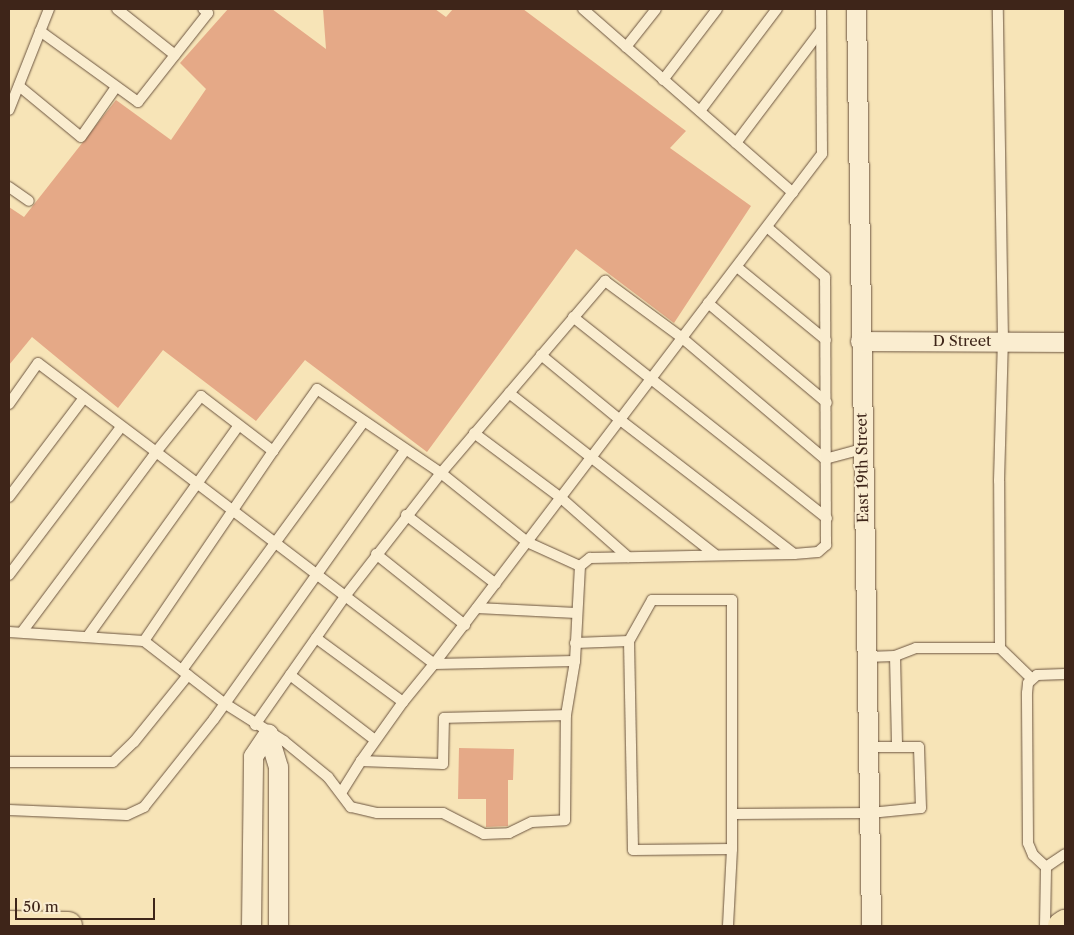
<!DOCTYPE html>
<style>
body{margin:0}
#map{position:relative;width:1074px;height:935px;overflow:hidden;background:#f7e4b7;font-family:"Libre Caslon Text",serif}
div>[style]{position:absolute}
.building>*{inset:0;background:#e5a987}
.roads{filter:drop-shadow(0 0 1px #6c5540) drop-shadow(0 0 1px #6c5540)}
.lane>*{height:10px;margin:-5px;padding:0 5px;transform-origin:5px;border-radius:5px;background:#faedd0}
.street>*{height:19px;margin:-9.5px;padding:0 9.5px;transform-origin:9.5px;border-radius:9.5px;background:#faedd0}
.primary>*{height:28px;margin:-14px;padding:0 14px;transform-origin:14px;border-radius:14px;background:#f7e4b7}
span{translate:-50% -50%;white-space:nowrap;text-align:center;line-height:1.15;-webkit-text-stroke:4px #faedd0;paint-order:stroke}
.street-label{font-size:15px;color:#3e2519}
.frame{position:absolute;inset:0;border:10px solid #3e2519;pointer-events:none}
.scale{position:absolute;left:15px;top:898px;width:140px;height:22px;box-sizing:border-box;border:2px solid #3e2519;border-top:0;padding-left:6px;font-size:15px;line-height:18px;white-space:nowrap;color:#3e2519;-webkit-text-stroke:4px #faedd0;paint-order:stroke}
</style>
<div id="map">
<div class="building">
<div style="clip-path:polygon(228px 9px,272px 9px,326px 49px,323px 9px,435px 9px,446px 17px,453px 9px,523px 9px,686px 131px,670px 148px,751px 206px,674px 323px,576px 249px,427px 452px,305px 360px,256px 421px,163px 350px,118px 408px,32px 337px,9px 365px,9px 207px,24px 217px,116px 100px,171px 140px,206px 89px,180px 63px)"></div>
<div style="clip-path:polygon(459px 748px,514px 749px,513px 780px,508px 780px,508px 826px,486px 827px,486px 799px,458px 799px)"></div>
</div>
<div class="roads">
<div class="lane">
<div style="left:117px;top:9px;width:74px;rotate:38.4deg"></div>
<div style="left:583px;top:9px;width:279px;rotate:41.2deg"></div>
<div style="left:40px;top:31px;width:121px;rotate:35.9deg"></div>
<div style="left:138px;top:102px;width:113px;rotate:-51.8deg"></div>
<div style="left:208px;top:13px;width:6px;rotate:-141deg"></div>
<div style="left:626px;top:47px;width:48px;rotate:-51.7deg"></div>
<div style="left:663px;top:80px;width:89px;rotate:-52.7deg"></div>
<div style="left:19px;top:86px;width:80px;rotate:39.4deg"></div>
<div style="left:81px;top:137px;width:61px;rotate:-55deg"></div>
<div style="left:9px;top:110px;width:109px;rotate:-68.4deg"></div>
<div style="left:700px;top:111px;width:128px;rotate:-53deg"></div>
<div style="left:736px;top:143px;width:141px;rotate:-53deg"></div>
<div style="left:9px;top:187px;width:24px;rotate:35deg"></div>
<div style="left:737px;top:267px;width:115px;rotate:39.4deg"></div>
<div style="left:708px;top:303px;width:155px;rotate:40deg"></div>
<div style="left:573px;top:317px;width:324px;rotate:38.4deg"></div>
<div style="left:541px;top:355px;width:101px;rotate:39.4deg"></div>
<div style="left:619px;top:419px;width:221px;rotate:37.6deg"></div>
<div style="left:509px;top:393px;width:261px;rotate:38.1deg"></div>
<div style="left:9px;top:404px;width:50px;rotate:-54.7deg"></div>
<div style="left:38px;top:363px;width:148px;rotate:37deg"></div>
<div style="left:156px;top:452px;width:72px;rotate:-51.2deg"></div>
<div style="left:201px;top:396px;width:91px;rotate:37.4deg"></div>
<div style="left:273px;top:451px;width:76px;rotate:-54.6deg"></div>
<div style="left:317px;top:389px;width:150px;rotate:34.1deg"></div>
<div style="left:441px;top:473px;width:253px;rotate:-49.5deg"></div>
<div style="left:605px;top:281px;width:94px;rotate:36.4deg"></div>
<div style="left:681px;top:337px;width:189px;rotate:40.3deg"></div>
<div style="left:825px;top:459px;width:38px;rotate:-15deg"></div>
<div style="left:474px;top:433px;width:107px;rotate:36.7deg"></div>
<div style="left:560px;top:497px;width:91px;rotate:41.4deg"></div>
<div style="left:9px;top:497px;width:124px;rotate:-52.9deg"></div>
<div style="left:406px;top:515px;width:113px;rotate:37.5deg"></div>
<div style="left:376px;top:554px;width:114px;rotate:38.6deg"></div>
<div style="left:9px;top:575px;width:186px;rotate:-52.9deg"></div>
<div style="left:477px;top:608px;width:99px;rotate:2.9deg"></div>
<div style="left:9px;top:632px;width:135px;rotate:3.8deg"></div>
<div style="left:144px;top:641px;width:101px;rotate:37.8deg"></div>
<div style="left:224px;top:703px;width:71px;rotate:32.3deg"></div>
<div style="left:284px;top:741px;width:57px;rotate:39.3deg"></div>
<div style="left:328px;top:777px;width:38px;rotate:53deg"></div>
<div style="left:351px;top:807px;width:27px;rotate:13deg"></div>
<div style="left:377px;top:813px;width:66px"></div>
<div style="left:443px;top:813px;width:46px;rotate:27.1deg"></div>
<div style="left:484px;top:834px;width:25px;rotate:-2deg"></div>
<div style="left:509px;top:833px;width:25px;rotate:-26deg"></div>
<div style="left:532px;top:822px;width:33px;rotate:-3deg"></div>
<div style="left:565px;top:820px;width:105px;rotate:-89.5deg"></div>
<div style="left:566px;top:715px;width:55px;rotate:-80.5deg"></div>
<div style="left:575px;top:661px;width:95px;rotate:-87deg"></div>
<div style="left:580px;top:566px;width:13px;rotate:-39deg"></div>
<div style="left:590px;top:558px;width:204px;rotate:-1.1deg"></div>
<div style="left:794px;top:554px;width:24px;rotate:-5deg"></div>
<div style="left:818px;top:552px;width:11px;rotate:-41deg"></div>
<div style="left:826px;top:545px;width:268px;rotate:-90.2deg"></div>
<div style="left:825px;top:277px;width:75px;rotate:-139.3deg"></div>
<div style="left:22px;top:632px;width:224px;rotate:-53.3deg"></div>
<div style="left:156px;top:452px;width:350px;rotate:37.3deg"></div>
<div style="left:434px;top:664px;width:141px;rotate:-1.2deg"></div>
<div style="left:88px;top:636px;width:259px;rotate:-54.4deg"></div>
<div style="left:316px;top:638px;width:108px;rotate:36.3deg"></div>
<div style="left:403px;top:702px;width:49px;rotate:-50.8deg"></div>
<div style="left:434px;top:664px;width:641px;rotate:-52.74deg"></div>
<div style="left:822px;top:154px;width:145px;rotate:-90.4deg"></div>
<div style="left:144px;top:641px;width:230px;rotate:-55.8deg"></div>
<div style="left:629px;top:641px;width:47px;rotate:-60.7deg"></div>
<div style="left:652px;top:600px;width:80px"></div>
<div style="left:732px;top:600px;width:249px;rotate:90deg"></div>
<div style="left:575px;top:643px;width:54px;rotate:-2.1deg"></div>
<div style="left:629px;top:641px;width:209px;rotate:88.9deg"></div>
<div style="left:633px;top:850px;width:99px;rotate:-0.6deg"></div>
<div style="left:732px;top:849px;width:77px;rotate:93deg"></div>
<div style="left:1000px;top:648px;width:43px;rotate:44.1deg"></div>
<div style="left:895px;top:656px;width:91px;rotate:88.7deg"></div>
<div style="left:866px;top:657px;width:29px;rotate:-2deg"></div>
<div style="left:895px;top:656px;width:22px;rotate:-21deg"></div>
<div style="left:916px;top:648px;width:84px"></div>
<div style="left:1000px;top:648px;width:167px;rotate:-90.3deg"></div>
<div style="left:999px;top:481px;width:140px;rotate:-88.4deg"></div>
<div style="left:1003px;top:341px;width:332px;rotate:-90.9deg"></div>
<div style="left:182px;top:670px;width:308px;rotate:-53.8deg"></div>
<div style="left:290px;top:675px;width:107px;rotate:37.4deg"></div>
<div style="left:255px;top:725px;width:159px;rotate:-55deg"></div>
<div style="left:346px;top:595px;width:155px;rotate:-52.1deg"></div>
<div style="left:441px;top:473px;width:110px;rotate:38.7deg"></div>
<div style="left:527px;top:542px;width:58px;rotate:24.4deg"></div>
<div style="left:361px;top:761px;width:72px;rotate:-54.6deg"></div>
<div style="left:9px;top:762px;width:104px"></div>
<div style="left:113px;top:762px;width:29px;rotate:-44deg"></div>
<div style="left:134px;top:742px;width:86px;rotate:-51.1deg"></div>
<div style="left:341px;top:793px;width:38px;rotate:-58deg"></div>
<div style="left:361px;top:761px;width:82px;rotate:2.1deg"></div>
<div style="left:443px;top:764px;width:46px;rotate:-88.8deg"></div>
<div style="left:444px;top:718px;width:122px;rotate:-1.4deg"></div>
<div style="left:9px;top:810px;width:118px;rotate:2.4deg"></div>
<div style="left:127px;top:815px;width:19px;rotate:-25deg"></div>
<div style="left:144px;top:807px;width:112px;rotate:-51.5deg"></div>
<div style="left:214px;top:719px;width:330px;rotate:-54.6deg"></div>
<div style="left:733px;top:814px;width:137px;rotate:-0.4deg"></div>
<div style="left:870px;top:813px;width:51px;rotate:-5.6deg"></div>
<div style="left:921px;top:808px;width:61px;rotate:-91.9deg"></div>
<div style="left:919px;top:747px;width:51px;rotate:180deg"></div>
<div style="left:1046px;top:867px;width:18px;rotate:-137deg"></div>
<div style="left:1033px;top:855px;width:13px;rotate:-113deg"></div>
<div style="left:1028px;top:843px;width:150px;rotate:-90.4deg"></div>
<div style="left:1027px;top:693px;width:10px;rotate:-84deg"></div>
<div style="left:1028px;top:683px;width:12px;rotate:-42deg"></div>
<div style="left:1037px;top:675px;width:28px;rotate:-2deg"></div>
<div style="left:1046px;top:867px;width:23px;rotate:-34deg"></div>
<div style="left:1045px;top:926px;width:59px;rotate:-89deg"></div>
</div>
<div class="street">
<div style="left:856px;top:9px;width:917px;rotate:89.06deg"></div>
<div style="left:860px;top:341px;width:205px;rotate:0.3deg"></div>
<div style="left:268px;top:734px;width:34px;rotate:73deg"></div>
<div style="left:278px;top:767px;width:159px;rotate:90deg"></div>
<div style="left:251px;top:926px;width:170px;rotate:-89.3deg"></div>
<div style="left:253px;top:756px;width:27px;rotate:-56deg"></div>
</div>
<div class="primary">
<div style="left:9px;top:925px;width:59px;rotate:1deg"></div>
<div style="left:1062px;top:926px;width:4px;rotate:-34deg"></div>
</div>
</div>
<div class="street-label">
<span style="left:962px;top:341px">D Street</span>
<span style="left:862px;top:468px;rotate:-91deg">East 19th Street</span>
</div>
<div class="frame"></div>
<div class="scale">50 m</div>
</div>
